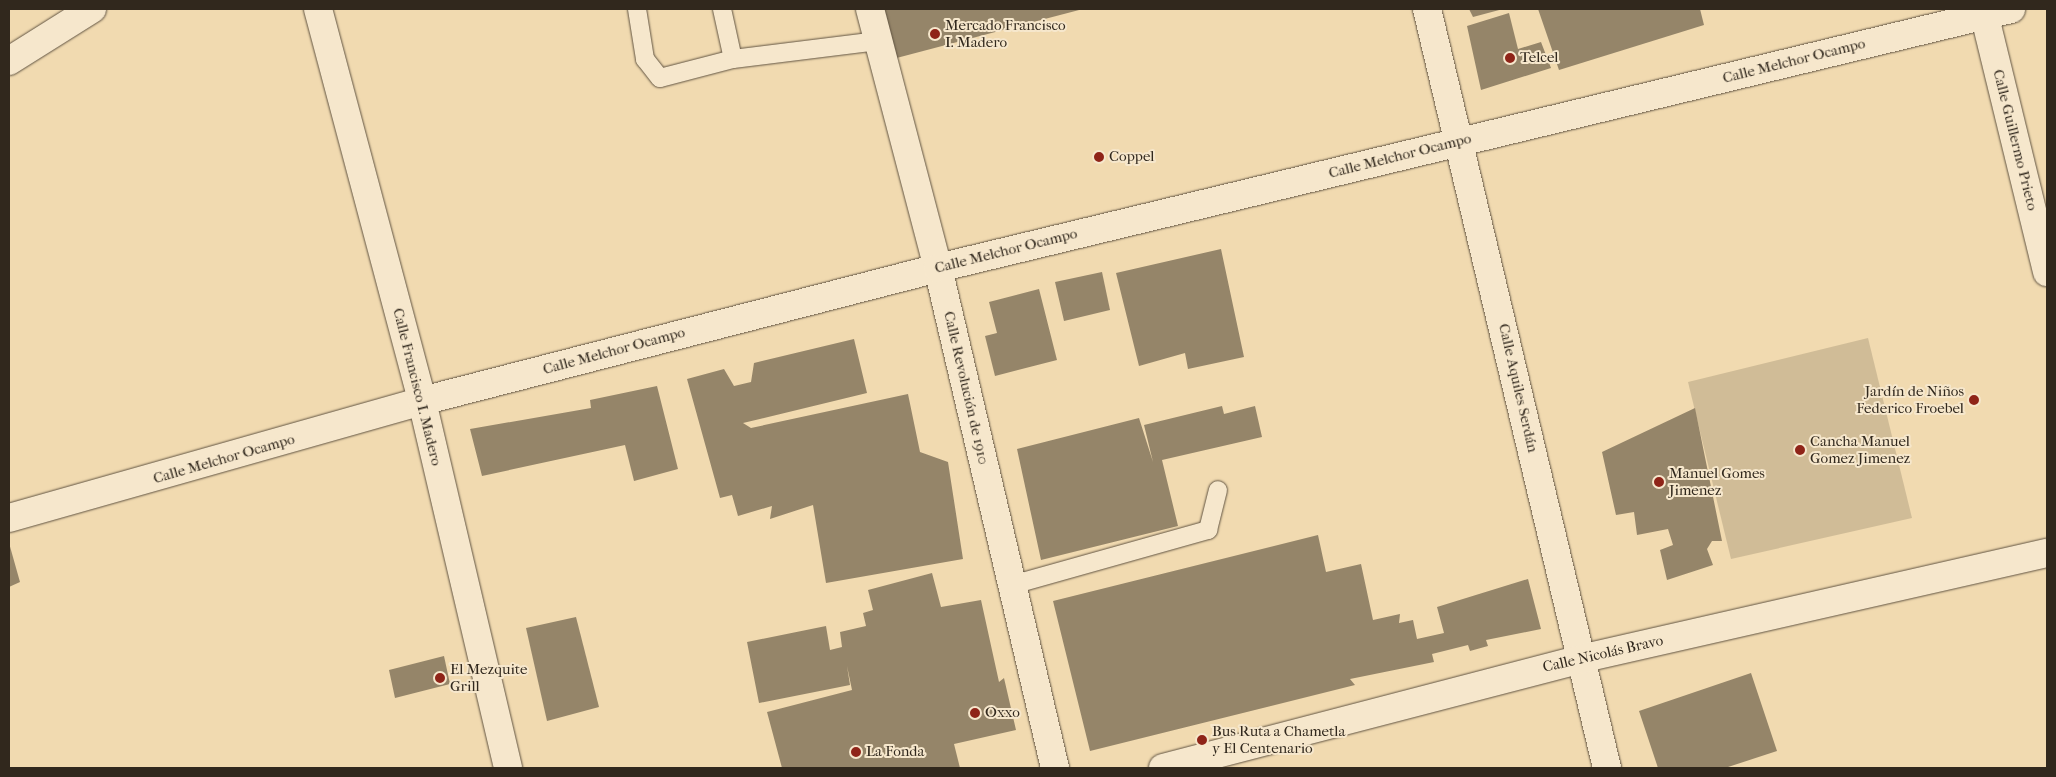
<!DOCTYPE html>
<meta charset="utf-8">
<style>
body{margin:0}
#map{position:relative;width:2056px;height:777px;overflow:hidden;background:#f1dab0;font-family:"IM FELL French Canon",serif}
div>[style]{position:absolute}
.green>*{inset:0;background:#d0bc97}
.building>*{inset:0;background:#958569}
.roads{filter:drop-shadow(0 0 1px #615442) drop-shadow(0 0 1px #615442)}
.lane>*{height:18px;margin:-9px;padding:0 9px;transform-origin:9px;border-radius:9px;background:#f6e7cc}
.street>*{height:28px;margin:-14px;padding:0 14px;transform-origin:14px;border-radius:14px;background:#f6e7cc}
.secondary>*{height:28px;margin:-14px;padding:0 14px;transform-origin:14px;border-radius:14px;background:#f6e7cc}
.dots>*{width:14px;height:14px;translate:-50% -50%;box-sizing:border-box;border:2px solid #f6e7cc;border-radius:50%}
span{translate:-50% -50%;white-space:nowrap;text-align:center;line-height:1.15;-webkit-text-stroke:4px #f6e7cc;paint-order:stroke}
.poi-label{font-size:15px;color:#31281d}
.left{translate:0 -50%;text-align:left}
.right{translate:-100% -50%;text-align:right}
.street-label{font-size:15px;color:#31281d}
.frame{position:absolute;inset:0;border:10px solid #31281d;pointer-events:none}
</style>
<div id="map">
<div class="green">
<div style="clip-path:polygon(1868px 338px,1912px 518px,1731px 559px,1688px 382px)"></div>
</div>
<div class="building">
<div style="clip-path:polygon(879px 9px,1083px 9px,889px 60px)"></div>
<div style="clip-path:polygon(1469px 9px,1503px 9px,1473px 17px)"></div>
<div style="clip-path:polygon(1538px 9px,1700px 9px,1704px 25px,1559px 70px)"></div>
<div style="clip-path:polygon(1509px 13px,1518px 49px,1541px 42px,1551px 68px,1481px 90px,1467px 26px)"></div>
<div style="clip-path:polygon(1221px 249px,1244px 357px,1188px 369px,1185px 353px,1139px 366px,1116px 273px)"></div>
<div style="clip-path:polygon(1102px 272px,1110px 310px,1064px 321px,1055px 282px)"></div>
<div style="clip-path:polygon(1039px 289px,1057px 360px,995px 376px,985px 336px,997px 333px,989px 302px)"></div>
<div style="clip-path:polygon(854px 339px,867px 393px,743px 423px,751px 428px,908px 394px,920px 452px,948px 462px,963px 559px,826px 583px,813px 505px,770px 519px,772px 506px,738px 516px,732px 495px,720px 498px,687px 379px,724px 369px,734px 386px,751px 382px,754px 363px)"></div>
<div style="clip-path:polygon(657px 386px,678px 469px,634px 481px,625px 445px,482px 476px,470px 429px,591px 408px,590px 400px)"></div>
<div style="clip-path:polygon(1222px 406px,1224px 414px,1255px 406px,1262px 437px,1162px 460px,1178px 526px,1041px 560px,1017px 449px,1139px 418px,1153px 462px,1144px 425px)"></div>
<div style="clip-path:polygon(1695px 408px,1722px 541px,1712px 541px,1707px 549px,1713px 565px,1667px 580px,1660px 550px,1673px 545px,1668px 529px,1637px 535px,1634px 512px,1616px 515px,1602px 452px)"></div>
<div style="clip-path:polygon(1318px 535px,1326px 572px,1361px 564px,1373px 620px,1400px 614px,1399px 623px,1413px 620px,1417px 639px,1444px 633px,1437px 607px,1528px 579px,1541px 629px,1486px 640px,1488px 646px,1470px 651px,1468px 645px,1432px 654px,1434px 662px,1350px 679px,1355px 685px,1090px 751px,1053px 601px)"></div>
<div style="clip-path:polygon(9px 543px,20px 582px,9px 587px)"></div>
<div style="clip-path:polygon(932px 573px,941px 607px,981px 600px,999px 682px,1004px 678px,1016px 730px,954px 744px,960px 768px,782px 768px,767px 712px,852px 690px,847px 666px,850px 685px,759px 703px,747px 642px,826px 626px,830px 650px,842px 647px,840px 632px,866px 626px,863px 613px,873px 610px,868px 590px)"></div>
<div style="clip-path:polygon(576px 617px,599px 707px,547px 721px,526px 628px)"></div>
<div style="clip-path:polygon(444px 656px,450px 684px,395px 698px,389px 670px)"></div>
<div style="clip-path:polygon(1751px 673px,1777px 751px,1725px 768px,1658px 768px,1639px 711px)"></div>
</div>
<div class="roads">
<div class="lane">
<div style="left:637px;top:9px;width:51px;rotate:80.9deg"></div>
<div style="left:645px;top:59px;width:24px;rotate:52deg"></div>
<div style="left:660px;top:78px;width:75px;rotate:-14.6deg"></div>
<div style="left:733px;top:59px;width:146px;rotate:-7.1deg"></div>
<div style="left:722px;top:9px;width:51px;rotate:77.6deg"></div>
<div style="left:1012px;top:585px;width:204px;rotate:-15.7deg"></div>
<div style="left:1208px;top:530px;width:41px;rotate:-76deg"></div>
</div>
<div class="street">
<div style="left:318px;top:9px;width:406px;rotate:75.1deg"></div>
<div style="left:422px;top:401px;width:377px;rotate:76.8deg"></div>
<div style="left:870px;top:9px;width:268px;rotate:75.3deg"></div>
<div style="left:938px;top:268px;width:514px;rotate:76.83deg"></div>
<div style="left:1427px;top:9px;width:780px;rotate:76.66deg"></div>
<div style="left:1983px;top:9px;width:271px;rotate:76.3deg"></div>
<div style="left:9px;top:61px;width:98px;rotate:-32.1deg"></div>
<div style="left:1163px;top:768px;width:431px;rotate:-14.6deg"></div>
<div style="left:1580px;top:659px;width:479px;rotate:-12.8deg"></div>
</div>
<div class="secondary">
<div style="left:9px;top:518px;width:429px;rotate:-15.8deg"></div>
<div style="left:422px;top:401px;width:533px;rotate:-14.45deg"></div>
<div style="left:938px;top:268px;width:1104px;rotate:-13.57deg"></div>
</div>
</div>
<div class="dots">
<div style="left:935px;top:34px;background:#8f2418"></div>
<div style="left:1510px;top:58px;background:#8f2418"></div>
<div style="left:1099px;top:157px;background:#8f2418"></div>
<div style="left:1974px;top:400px;background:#8f2418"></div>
<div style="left:1800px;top:450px;background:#8f2418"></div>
<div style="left:1659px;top:482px;background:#8f2418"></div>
<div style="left:440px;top:678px;background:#8f2418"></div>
<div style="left:975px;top:713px;background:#8f2418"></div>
<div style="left:1202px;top:740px;background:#8f2418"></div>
<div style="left:856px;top:752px;background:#8f2418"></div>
</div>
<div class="poi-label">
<span class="left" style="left:945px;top:34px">Mercado Francisco<br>I. Madero</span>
<span class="left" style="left:1520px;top:58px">Telcel</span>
<span class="left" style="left:1109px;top:157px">Coppel</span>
<span class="right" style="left:1964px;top:400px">Jardín de Niños<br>Federico Froebel</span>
<span class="left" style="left:1810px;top:450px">Cancha Manuel<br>Gomez Jimenez</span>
<span class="left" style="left:1669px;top:482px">Manuel Gomes<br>Jimenez</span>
<span class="left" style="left:450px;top:678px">El Mezquite<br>Grill</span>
<span class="left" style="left:985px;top:713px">Oxxo</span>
<span class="left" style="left:1212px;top:740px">Bus Ruta a Chametla<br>y El Centenario</span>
<span class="left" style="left:866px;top:752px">La Fonda</span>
</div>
<div class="street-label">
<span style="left:1794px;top:61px;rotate:-14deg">Calle Melchor Ocampo</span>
<span style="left:2015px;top:140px;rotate:76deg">Calle Guillermo Prieto</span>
<span style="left:1400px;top:156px;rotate:-14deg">Calle Melchor Ocampo</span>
<span style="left:1006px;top:251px;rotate:-14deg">Calle Melchor Ocampo</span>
<span style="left:614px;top:351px;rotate:-15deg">Calle Melchor Ocampo</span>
<span style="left:417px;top:387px;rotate:76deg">Calle Francisco I. Madero</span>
<span style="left:966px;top:388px;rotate:77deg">Calle Revolución de 1910</span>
<span style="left:1518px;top:388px;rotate:77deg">Calle Aquiles Serdán</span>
<span style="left:224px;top:459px;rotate:-16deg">Calle Melchor Ocampo</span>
<span style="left:1603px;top:654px;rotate:-13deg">Calle Nicolás Bravo</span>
</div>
<div class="frame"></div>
</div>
